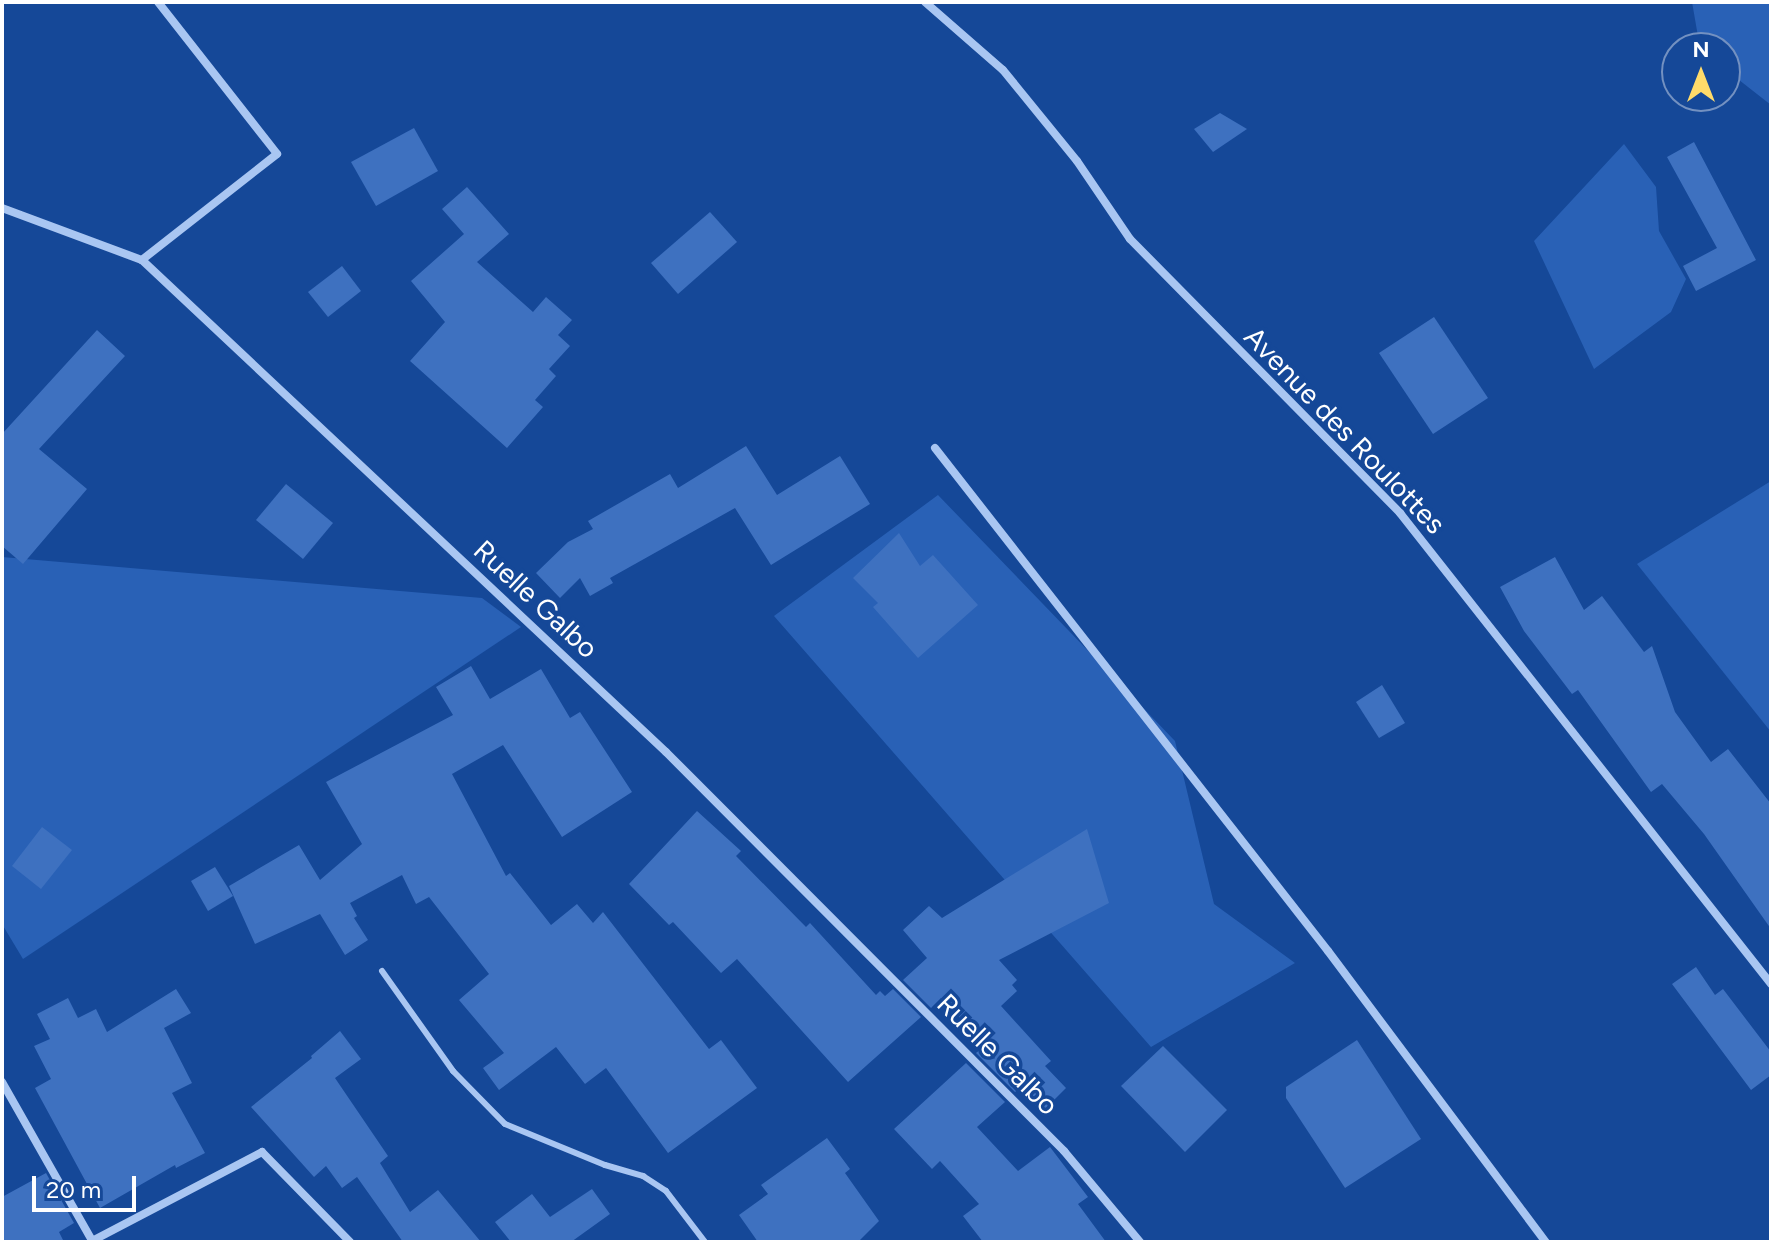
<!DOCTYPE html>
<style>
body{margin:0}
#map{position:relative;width:1773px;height:1244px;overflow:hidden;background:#154898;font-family:Figtree,sans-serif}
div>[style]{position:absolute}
.green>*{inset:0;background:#2961b6}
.building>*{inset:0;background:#3e71c0}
.lane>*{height:6px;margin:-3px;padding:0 3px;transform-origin:3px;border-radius:3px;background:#a9c6f2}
.street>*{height:8px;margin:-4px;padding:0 4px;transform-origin:4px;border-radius:4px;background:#a9c6f2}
span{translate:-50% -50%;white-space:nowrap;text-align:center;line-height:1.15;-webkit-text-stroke:7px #154898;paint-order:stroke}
.street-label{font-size:28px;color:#fff}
.frame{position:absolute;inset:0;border:4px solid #fff;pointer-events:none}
.north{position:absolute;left:1661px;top:32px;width:80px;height:80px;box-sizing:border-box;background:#154898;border:2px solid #7391c1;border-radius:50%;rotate:0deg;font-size:22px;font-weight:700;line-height:32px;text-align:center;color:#fff}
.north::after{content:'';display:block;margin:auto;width:28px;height:36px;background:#ffdb6a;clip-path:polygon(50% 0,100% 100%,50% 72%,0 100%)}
.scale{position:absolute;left:32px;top:1176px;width:104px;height:36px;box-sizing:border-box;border:4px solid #fff;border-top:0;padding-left:10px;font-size:24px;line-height:28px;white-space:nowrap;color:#fff;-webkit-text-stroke:6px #154898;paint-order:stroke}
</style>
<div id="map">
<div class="green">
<div style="clip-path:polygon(1692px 2px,1771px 2px,1771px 105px,1725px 69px,1725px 48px,1700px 48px)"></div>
<div style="clip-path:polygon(1624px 144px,1656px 187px,1659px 231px,1686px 279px,1671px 312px,1594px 369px,1534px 241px)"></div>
<div style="clip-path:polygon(1771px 481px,1771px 732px,1637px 564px)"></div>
<div style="clip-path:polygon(938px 495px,1175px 741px,1214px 904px,1295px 963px,1151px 1047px,774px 616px)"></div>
<div style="clip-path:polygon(2px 557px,482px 598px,521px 627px,23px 959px,2px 924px)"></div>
</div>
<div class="building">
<div style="clip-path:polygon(1220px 113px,1247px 129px,1213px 152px,1194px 129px)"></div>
<div style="clip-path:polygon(414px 128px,438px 171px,376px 206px,351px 162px)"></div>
<div style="clip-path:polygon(1694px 142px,1756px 260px,1696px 291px,1683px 266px,1717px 248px,1667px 157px)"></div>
<div style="clip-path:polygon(467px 187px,509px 234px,477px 262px,533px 312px,546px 297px,572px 320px,558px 335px,570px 346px,549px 369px,556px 376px,535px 400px,543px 407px,507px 448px,410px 361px,445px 322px,411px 281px,464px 234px,442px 209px)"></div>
<div style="clip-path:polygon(710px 212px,737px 242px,678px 294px,651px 263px)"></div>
<div style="clip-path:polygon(342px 266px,361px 291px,328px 317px,308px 292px)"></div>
<div style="clip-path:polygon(1434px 317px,1488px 398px,1433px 434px,1379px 353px)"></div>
<div style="clip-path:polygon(97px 330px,125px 356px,39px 449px,87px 489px,23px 564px,2px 546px,2px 434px)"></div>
<div style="clip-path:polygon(746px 446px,777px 495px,840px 456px,870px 504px,771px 565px,735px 508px,610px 578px,613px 583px,590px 596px,580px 578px,560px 598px,536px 573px,568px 542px,593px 529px,588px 521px,670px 474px,678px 488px)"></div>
<div style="clip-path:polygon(286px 484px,333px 523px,303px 559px,256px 520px)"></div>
<div style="clip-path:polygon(899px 533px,920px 566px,933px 555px,978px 605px,918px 658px,873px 607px,878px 603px,853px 578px)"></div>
<div style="clip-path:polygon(1555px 557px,1584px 610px,1602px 596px,1644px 652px,1652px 646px,1675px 712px,1711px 762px,1728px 749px,1771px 804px,1771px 929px,1704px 834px,1662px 784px,1651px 792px,1578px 690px,1572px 694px,1524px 631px,1500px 587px)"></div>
<div style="clip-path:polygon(471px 666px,490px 699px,541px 669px,570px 718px,580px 712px,632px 792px,562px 837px,503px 745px,452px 774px,506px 876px,510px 873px,551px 925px,577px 904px,593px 923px,603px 912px,709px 1049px,721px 1040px,757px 1088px,668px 1153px,606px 1068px,585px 1084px,556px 1047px,499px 1090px,483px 1068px,504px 1053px,459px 1000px,489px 974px,429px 897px,416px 904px,402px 875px,350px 903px,357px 916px,354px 918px,368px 940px,345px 955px,320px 914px,255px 944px,229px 886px,299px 845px,320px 880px,362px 844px,326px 782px,453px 715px,436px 687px)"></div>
<div style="clip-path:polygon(1382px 685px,1405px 723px,1379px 738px,1356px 702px)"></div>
<div style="clip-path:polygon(697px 811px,741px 851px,736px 856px,806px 927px,810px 923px,876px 995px,880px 991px,885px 996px,893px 989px,921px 1017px,848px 1082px,737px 959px,721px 973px,673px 922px,669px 925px,629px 884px)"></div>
<div style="clip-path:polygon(42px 827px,72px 850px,41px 889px,12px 866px)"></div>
<div style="clip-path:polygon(1087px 829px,1109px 903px,999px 960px,1017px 980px,1012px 985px,1017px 991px,1001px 1006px,1051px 1061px,1045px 1066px,1066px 1088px,1042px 1112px,1019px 1089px,1015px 1092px,976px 1053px,985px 1045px,941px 998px,931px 1008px,903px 980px,927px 958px,903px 930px,929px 906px,942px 918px)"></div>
<div style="clip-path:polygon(215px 867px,233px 896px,208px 911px,191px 881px)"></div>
<div style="clip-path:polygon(1696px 967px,1715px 995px,1723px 989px,1771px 1052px,1771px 1075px,1751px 1090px,1672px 984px)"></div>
<div style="clip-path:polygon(176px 989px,191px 1013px,164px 1028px,192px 1083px,172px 1093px,205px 1153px,176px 1168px,175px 1165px,100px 1208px,35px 1088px,51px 1079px,34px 1046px,50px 1039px,37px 1014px,68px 998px,78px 1018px,96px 1009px,107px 1032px)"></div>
<div style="clip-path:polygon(340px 1031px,361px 1059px,335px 1078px,388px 1156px,380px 1163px,410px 1212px,438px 1190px,481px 1242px,403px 1242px,357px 1177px,342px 1188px,326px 1166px,314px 1177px,251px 1107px,312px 1058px,311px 1056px)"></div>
<div style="clip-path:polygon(1357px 1040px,1421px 1139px,1345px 1188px,1286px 1098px,1286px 1087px)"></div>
<div style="clip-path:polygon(1163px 1046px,1227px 1110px,1185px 1152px,1121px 1086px)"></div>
<div style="clip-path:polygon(966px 1063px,1005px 1102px,977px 1127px,1018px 1171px,1050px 1147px,1088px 1197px,1078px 1204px,1106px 1242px,983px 1242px,963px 1216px,979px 1204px,940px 1161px,932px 1169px,894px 1129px)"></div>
<div style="clip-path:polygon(827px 1138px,850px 1169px,845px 1173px,879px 1221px,858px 1242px,758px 1242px,739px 1215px,768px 1194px,761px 1185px)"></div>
<div style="clip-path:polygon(46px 1173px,74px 1223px,59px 1232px,64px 1242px,2px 1242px,2px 1197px)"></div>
<div style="clip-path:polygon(592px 1189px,610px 1214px,571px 1242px,511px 1242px,495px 1222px,532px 1194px,550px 1217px)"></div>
</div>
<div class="lane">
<div style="left:382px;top:971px;width:123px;rotate:54.6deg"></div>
<div style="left:453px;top:1071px;width:74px;rotate:45.5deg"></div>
<div style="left:505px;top:1124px;width:108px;rotate:22.3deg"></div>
<div style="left:605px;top:1165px;width:40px;rotate:16deg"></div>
<div style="left:643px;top:1176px;width:27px;rotate:33deg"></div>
<div style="left:666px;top:1191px;width:64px;rotate:52.6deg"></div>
</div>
<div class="street">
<div style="left:158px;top:2px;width:193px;rotate:51.9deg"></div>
<div style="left:277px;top:154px;width:172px;rotate:141.9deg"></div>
<div style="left:142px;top:260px;width:719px;rotate:43.2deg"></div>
<div style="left:666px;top:752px;width:564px;rotate:45.07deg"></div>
<div style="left:1064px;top:1151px;width:119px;rotate:50.1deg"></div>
<div style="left:925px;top:2px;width:103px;rotate:41.1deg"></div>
<div style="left:1003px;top:70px;width:117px;rotate:50.9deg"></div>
<div style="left:1077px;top:161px;width:94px;rotate:55.8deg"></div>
<div style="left:1130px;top:239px;width:385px;rotate:45.4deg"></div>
<div style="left:1400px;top:513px;width:600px;rotate:51.77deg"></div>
<div style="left:2px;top:208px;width:149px;rotate:20.4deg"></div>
<div style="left:935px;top:448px;width:638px;rotate:52deg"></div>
<div style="left:1328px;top:951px;width:364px;rotate:53.2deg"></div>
<div style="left:2px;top:1082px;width:184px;rotate:60.4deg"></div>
<div style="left:92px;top:1241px;width:192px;rotate:-27.6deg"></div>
<div style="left:262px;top:1152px;width:126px;rotate:45.6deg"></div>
</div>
<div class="street-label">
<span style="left:1345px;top:430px;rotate:46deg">Avenue des Roulottes</span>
<span style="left:536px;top:599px;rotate:43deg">Ruelle Galbo</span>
<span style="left:998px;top:1054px;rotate:45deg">Ruelle Galbo</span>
</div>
<div class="frame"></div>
<div class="north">N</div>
<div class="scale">20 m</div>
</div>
